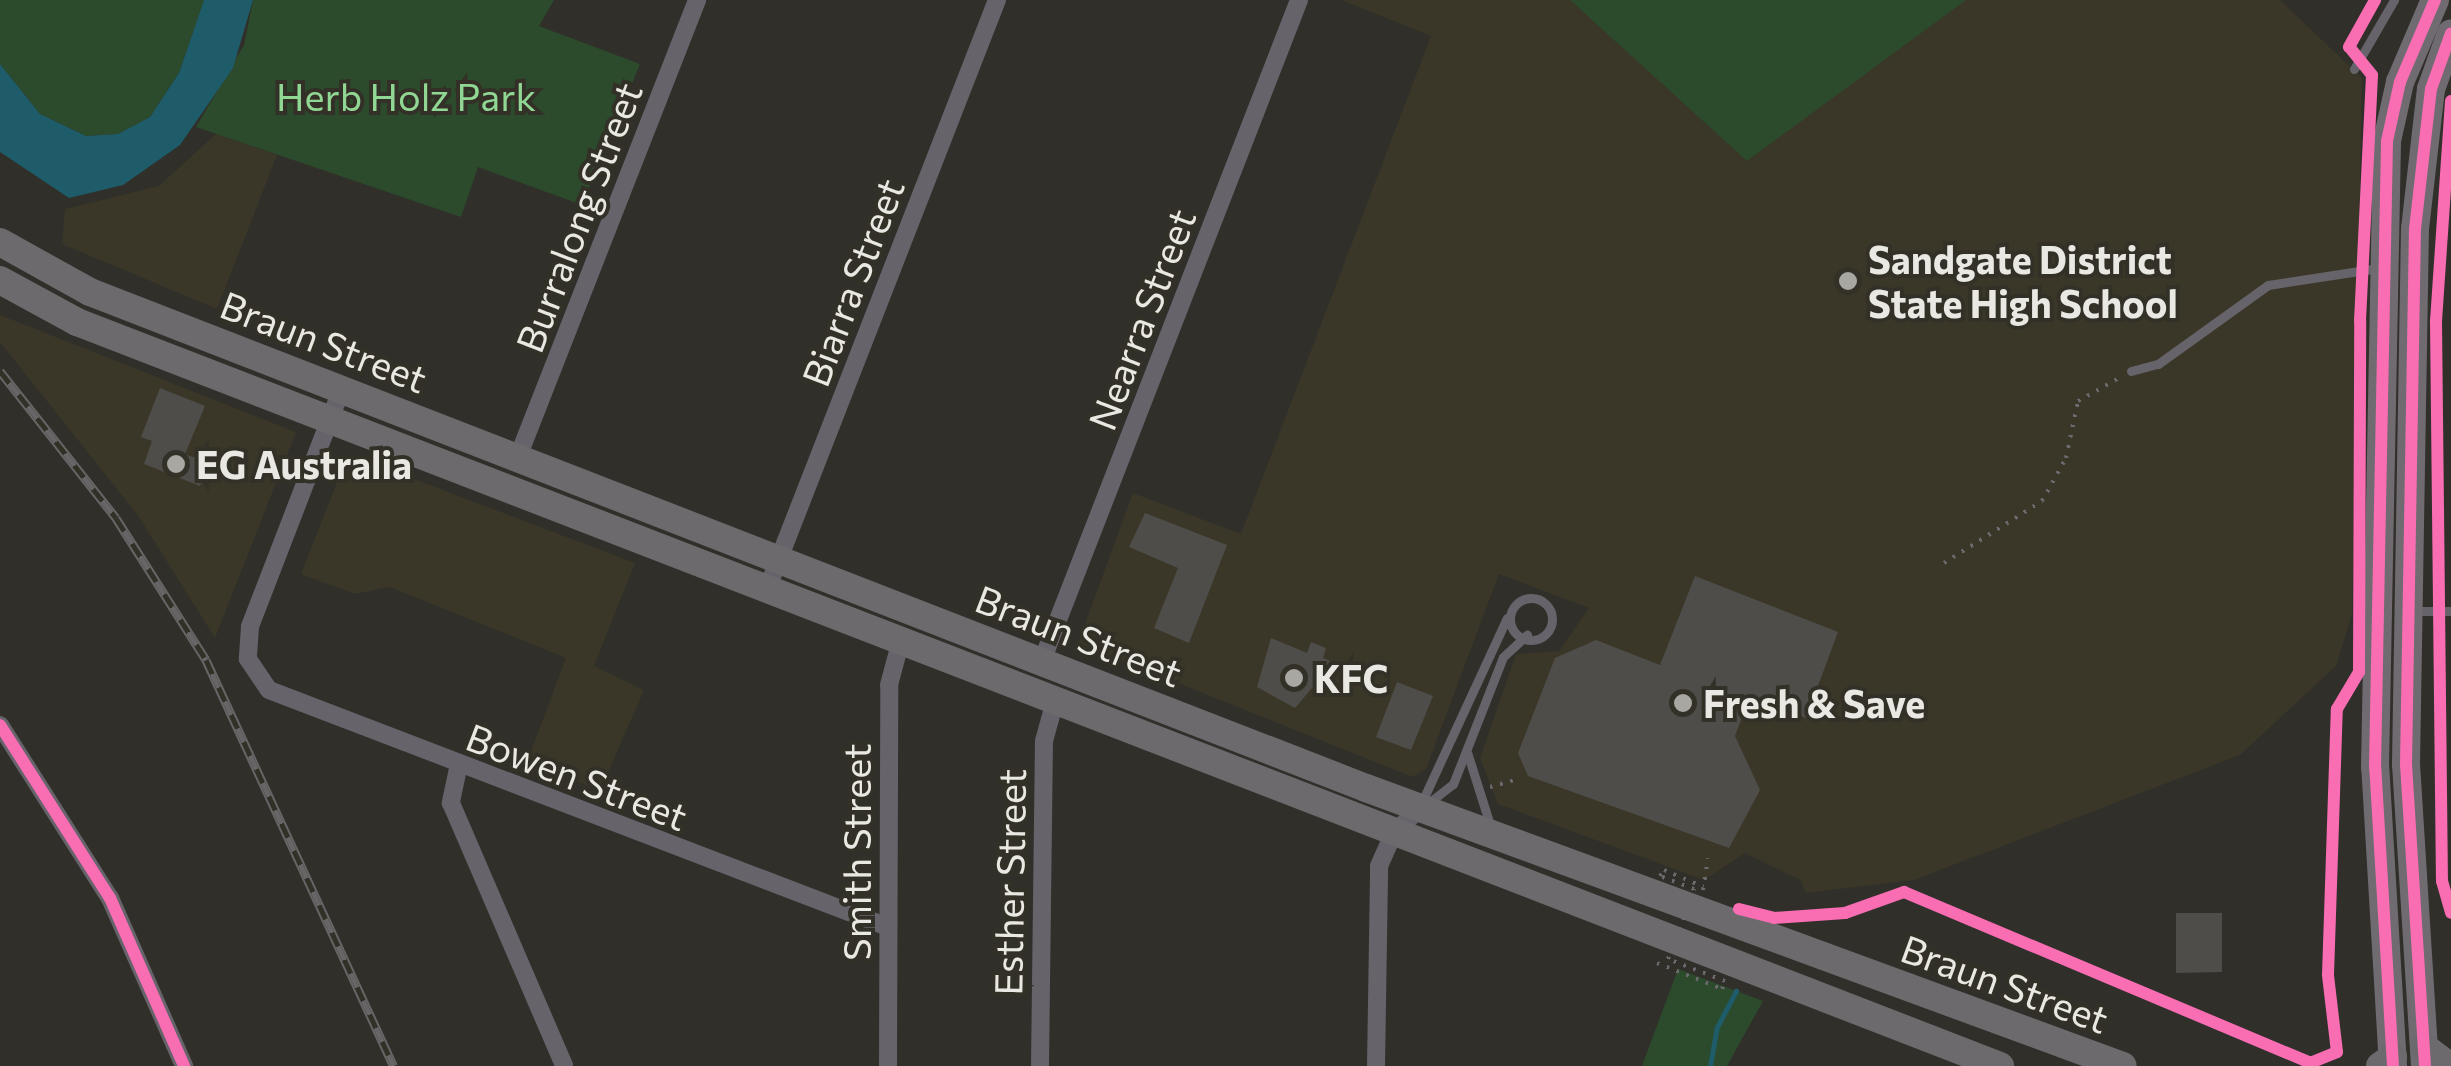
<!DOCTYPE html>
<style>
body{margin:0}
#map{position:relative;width:2451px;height:1066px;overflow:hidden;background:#302f2a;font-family:Commissioner,sans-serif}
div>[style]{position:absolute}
.built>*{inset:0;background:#3a3728}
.green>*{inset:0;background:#2c4a2c}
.water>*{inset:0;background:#1f5c6a}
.stream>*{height:5px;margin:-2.5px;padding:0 2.5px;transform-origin:2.5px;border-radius:2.5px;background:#1f5c6a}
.building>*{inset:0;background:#4f4d4a}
.path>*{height:4px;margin-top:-2px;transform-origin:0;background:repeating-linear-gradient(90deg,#6c6a6e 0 2.5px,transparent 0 10.5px)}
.service>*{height:9px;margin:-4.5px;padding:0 4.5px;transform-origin:4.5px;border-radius:4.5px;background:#67636b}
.service>.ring{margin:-4.5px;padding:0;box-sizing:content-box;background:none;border:9px solid #67636b;border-radius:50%}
.minor>*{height:18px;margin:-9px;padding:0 9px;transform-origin:9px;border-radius:9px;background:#67636b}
.primary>*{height:28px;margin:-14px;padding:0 14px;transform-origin:14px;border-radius:14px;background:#706b71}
.trunk>*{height:28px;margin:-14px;padding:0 14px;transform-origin:14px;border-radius:14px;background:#6d6a6e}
.rail>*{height:9px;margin-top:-4.5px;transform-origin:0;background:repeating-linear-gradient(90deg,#333127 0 15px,#676566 0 30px);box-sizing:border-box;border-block:2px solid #676566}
.path-bridge>*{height:4px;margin-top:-2px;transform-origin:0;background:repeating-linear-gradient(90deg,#6c6a6e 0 2.5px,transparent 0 10.5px)}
.cycleway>*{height:12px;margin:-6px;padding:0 6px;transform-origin:6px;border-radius:6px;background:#f96db3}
.dots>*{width:28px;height:28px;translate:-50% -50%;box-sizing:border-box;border:5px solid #333127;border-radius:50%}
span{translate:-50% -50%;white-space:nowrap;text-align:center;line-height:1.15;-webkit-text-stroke:8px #333127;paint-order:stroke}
.park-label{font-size:38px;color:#91d794}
.street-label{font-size:38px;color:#eae8e2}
.poi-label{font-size:38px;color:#eae8e2;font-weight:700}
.left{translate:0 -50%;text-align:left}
</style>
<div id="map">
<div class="built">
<div style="clip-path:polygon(1341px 0,2280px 0,2362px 78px,2352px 614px,2336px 666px,2240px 755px,1914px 880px,1806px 893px,1800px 880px,1745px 853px,1704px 880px,1498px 804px,1480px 758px,1516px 654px,1559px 651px,1589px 608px,1499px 574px,1426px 769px,1413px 777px,1078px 643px,1133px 493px,1241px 534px,1431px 36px)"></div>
<div style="clip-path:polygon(216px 134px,277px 155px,217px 309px,62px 244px,65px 209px,159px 186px)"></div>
<div style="clip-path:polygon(0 315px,296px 432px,215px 638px,139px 517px,0 342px)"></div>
<div style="clip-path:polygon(356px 457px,635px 563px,594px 666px,644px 690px,600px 791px,527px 762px,566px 658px,390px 587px,355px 594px,301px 574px,345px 462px)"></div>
</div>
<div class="green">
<div style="clip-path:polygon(0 0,204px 0,179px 73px,150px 117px,118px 134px,86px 136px,40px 114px,0 64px)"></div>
<div style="clip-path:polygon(253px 0,554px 0,539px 26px,640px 64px,582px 205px,478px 167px,461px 217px,196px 127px,244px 45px)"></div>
<div style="clip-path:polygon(1570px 0,1966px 0,1747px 161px)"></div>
<div style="clip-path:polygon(1678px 969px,1763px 1001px,1727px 1066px,1642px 1066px)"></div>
</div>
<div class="water">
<div style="clip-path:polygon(204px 0,253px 0,233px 68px,180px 145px,123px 185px,69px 198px,0 152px,0 64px,40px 114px,86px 136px,118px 134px,150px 117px,179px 73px)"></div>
</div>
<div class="stream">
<div style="left:1710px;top:1066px;width:40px;rotate:-80deg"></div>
<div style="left:1717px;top:1027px;width:41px;rotate:-62.2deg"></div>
</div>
<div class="building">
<div style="clip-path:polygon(160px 388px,205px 406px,185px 454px,208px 463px,200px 486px,144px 464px,152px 441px,141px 437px)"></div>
<div style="clip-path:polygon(1145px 513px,1227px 545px,1189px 643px,1154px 628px,1178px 568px,1129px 547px)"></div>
<div style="clip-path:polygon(1695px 576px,1838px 632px,1806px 718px,1750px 696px,1735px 736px,1760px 790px,1729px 848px,1528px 776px,1518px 753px,1555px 658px,1596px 640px,1660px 665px)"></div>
<div style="clip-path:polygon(1271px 638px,1307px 653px,1311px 642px,1326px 648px,1323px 658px,1335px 663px,1323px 692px,1312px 688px,1295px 708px,1257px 687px)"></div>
<div style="clip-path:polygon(1397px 682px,1433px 696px,1411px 750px,1376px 737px)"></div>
<div style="clip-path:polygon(2176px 913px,2222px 913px,2222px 972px,2176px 973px)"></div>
</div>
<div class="path">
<div style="left:1944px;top:563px;width:116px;rotate:-32.3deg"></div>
<div style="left:2042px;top:501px;width:49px;rotate:-60.8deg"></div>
<div style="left:2066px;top:458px;width:58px;rotate:-78.1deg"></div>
<div style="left:2078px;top:401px;width:49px;rotate:-29.2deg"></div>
<div style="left:1490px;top:787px;width:25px;rotate:-16deg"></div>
<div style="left:1703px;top:890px;width:32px;rotate:-81deg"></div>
</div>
<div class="service">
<div style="left:2354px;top:69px;width:80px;rotate:-59.9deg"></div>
<div style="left:2131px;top:371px;width:28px;rotate:-15deg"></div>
<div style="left:2158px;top:364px;width:135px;rotate:-35.7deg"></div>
<div style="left:2268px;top:285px;width:112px;rotate:-8.7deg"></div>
<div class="ring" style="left:1510px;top:598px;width:33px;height:33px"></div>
<div style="left:2414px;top:611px;width:37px"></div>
<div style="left:1467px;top:752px;width:77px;rotate:72.5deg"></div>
<div style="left:1426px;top:805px;width:34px;rotate:-38deg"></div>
<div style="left:1453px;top:784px;width:136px;rotate:-68.5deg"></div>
<div style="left:1503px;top:657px;width:33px;rotate:-43deg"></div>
<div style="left:1420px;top:806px;width:207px;rotate:-65.2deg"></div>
</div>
<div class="minor">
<div style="left:342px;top:388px;width:256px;rotate:111.1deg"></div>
<div style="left:250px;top:627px;width:32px;rotate:94deg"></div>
<div style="left:248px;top:659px;width:37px;rotate:56deg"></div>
<div style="left:269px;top:690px;width:663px;rotate:20.95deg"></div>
<div style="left:518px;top:457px;width:491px;rotate:-68.6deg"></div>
<div style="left:768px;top:587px;width:630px;rotate:-68.69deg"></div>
<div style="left:1042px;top:661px;width:709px;rotate:-68.75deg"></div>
<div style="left:0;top:725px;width:205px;rotate:57.6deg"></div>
<div style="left:110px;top:898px;width:184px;rotate:66.2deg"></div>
<div style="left:459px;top:764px;width:40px;rotate:102deg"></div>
<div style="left:451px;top:803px;width:286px;rotate:66.7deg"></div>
<div style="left:888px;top:1066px;width:381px;rotate:-89.8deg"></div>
<div style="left:889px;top:685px;width:47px;rotate:-75.1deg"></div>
<div style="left:1040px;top:1066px;width:325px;rotate:-89.3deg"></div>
<div style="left:1044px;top:741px;width:41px;rotate:-74.6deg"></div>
<div style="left:1376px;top:1066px;width:200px;rotate:-89.1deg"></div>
<div style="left:1379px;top:866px;width:36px;rotate:-66deg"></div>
<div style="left:1394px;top:833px;width:35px;rotate:-44deg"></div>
</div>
<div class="primary">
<div style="left:2393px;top:1066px;width:300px;rotate:-93.4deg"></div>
<div style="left:2375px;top:767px;width:626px;rotate:-88.9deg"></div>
<div style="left:2387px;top:141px;width:60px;rotate:-77.6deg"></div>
<div style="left:2400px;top:82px;width:89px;rotate:-66.9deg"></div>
<div style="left:2425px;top:1066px;width:303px;rotate:-93.6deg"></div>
<div style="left:2406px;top:764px;width:535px;rotate:-89.04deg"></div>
<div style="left:2415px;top:229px;width:141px;rotate:-83.5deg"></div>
<div style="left:2431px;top:89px;width:59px;rotate:-70.3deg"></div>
</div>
<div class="trunk">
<div style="left:0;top:242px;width:103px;rotate:29.1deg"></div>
<div style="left:90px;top:292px;width:1369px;rotate:21.24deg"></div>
<div style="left:1366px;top:788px;width:806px;rotate:20.17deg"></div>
<div style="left:0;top:280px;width:88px;rotate:28.6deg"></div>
<div style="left:77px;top:322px;width:2062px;rotate:21.15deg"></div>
<div style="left:2424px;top:1047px;width:31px;rotate:37deg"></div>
<div style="left:2380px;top:1066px;width:16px;rotate:-35deg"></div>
</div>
<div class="rail">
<div style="left:0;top:371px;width:187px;rotate:51.7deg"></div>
<div style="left:116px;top:518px;width:168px;rotate:57.6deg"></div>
<div style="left:206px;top:660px;width:447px;rotate:65.2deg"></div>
</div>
<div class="path-bridge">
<div style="left:1657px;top:963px;width:70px;rotate:21.8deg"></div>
<div style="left:1722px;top:989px;width:9px;rotate:-69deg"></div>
<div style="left:1725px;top:981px;width:61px;rotate:-158.9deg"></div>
<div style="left:1668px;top:959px;width:75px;rotate:-69.6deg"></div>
<div style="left:1694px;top:889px;width:36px;rotate:-159deg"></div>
<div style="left:1660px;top:876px;width:7px;rotate:-56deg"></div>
<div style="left:1664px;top:870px;width:43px;rotate:23deg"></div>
</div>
<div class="cycleway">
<div style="left:2451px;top:101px;width:222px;rotate:93.9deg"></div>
<div style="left:2436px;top:322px;width:559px;rotate:89.39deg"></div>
<div style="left:2442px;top:881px;width:33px;rotate:74deg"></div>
<div style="left:0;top:725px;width:205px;rotate:57.6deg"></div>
<div style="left:110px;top:898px;width:184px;rotate:66.2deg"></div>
<div style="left:1739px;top:909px;width:36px;rotate:14deg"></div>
<div style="left:1774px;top:918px;width:71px;rotate:-4deg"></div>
<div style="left:1845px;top:913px;width:63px;rotate:-19.6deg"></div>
<div style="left:1904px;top:892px;width:441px;rotate:22.8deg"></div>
<div style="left:2310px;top:1063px;width:29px;rotate:-22deg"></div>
<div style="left:2337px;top:1052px;width:78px;rotate:-96.7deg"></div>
<div style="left:2328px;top:975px;width:266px;rotate:-88.1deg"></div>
<div style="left:2337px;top:709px;width:43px;rotate:-59.3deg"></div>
<div style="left:2359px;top:672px;width:351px;rotate:-89.8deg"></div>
<div style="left:2360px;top:321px;width:246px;rotate:-87.2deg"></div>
<div style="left:2372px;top:75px;width:36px;rotate:-129deg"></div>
<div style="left:2349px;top:47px;width:54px;rotate:-61deg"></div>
<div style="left:2393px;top:1066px;width:300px;rotate:-93.4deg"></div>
<div style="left:2375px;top:767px;width:626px;rotate:-88.9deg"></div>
<div style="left:2387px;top:141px;width:60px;rotate:-77.6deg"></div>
<div style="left:2400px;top:82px;width:89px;rotate:-66.9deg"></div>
<div style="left:2425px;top:1066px;width:303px;rotate:-93.6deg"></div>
<div style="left:2406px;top:764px;width:535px;rotate:-89.04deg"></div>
<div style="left:2415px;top:229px;width:141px;rotate:-83.5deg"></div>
<div style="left:2431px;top:89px;width:59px;rotate:-70.3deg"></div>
</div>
<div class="dots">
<div style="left:1848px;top:281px;background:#a9a7a2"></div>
<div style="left:176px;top:464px;background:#a9a7a2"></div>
<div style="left:1294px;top:678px;background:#a9a7a2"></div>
<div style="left:1683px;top:703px;background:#a9a7a2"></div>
</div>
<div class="park-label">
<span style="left:406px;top:96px">Herb Holz Park</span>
</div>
<div class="street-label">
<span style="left:578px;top:217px;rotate:-69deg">Burralong Street</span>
<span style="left:852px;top:282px;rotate:-69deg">Biarra Street</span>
<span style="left:1141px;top:319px;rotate:-69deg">Nearra Street</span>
<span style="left:324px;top:341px;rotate:21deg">Braun Street</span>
<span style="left:1079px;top:635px;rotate:21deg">Braun Street</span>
<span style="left:577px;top:776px;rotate:21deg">Bowen Street</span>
<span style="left:856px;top:852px;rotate:-90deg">Smith Street</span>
<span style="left:1009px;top:882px;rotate:-89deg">Esther Street</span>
<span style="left:2005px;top:983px;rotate:20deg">Braun Street</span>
</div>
<div class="poi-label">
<span class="left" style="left:1868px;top:281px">Sandgate District<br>State High School</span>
<span class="left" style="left:196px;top:464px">EG Australia</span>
<span class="left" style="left:1314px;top:678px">KFC</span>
<span class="left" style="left:1703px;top:703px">Fresh &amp; Save</span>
</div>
</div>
